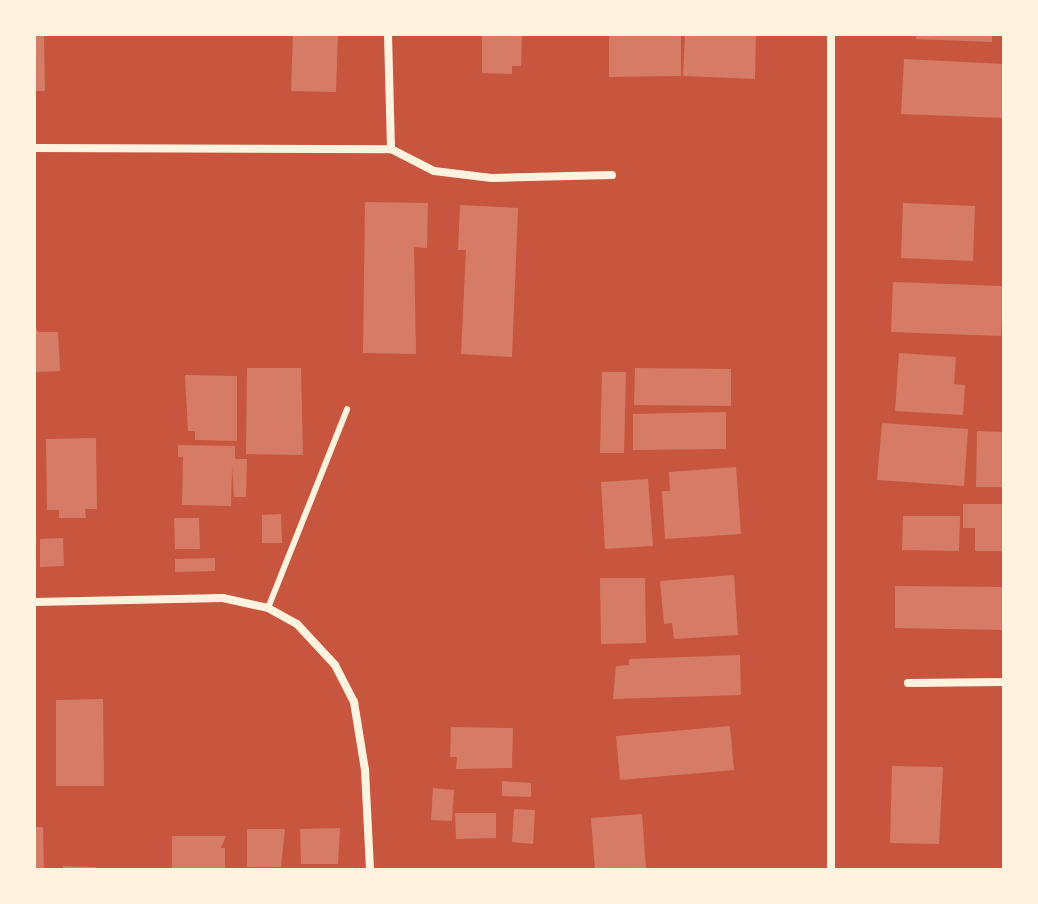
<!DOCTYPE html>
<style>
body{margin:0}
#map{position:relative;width:1038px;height:904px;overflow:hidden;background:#c8553d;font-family:Raleway,sans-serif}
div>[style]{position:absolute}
.building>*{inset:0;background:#d67c66}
.service>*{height:6px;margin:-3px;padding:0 3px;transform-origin:3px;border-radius:3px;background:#fff3e0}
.minor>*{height:8px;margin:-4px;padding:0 4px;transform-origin:4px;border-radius:4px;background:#fff3e0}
span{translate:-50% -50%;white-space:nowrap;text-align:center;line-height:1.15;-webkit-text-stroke:8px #fff3e0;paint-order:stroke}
.frame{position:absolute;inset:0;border:36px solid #fff3e0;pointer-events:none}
</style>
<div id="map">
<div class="building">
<div style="clip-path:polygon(34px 34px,44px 34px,45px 91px,34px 91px)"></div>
<div style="clip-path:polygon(293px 34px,338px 34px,336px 92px,291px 91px)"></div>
<div style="clip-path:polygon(482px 34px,522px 34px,521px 66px,512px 66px,512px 74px,482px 73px)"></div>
<div style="clip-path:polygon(609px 34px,681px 34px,681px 76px,609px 77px)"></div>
<div style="clip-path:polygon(685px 34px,756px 34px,755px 79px,683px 76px)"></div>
<div style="clip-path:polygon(917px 34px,992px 34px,992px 42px,916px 39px)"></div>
<div style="clip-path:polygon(904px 59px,1004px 64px,1004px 118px,901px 114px)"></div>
<div style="clip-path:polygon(365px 202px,428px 203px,427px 248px,414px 247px,416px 354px,363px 353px)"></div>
<div style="clip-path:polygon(903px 203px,975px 206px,973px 261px,901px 258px)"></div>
<div style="clip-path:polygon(460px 205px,518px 208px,512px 357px,461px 354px,466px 250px,458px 250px)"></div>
<div style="clip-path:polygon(893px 282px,1003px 286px,1001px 336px,891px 332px)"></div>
<div style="clip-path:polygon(34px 323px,38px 332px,58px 332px,60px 371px,34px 372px)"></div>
<div style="clip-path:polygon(899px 353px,956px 357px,954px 384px,965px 385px,963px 415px,895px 411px)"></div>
<div style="clip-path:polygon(247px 368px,301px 368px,303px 455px,246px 454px)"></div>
<div style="clip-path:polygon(635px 368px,731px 369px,731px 406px,634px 405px)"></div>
<div style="clip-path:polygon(602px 372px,626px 372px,624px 453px,600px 453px)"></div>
<div style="clip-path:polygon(185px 375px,237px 376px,237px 441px,195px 440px,195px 431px,188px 431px)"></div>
<div style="clip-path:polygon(726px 412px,726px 449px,633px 450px,633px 414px)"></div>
<div style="clip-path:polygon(882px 423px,968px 429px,964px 486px,877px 480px)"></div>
<div style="clip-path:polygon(977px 431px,1004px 432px,1004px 487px,976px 487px)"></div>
<div style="clip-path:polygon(96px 438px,97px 509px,85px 509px,86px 518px,59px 518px,59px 510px,47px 510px,46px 439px)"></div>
<div style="clip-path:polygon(178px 445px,235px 446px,235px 459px,247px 459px,246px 497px,234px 497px,232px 466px,231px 506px,182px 505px,183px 457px,178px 457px)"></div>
<div style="clip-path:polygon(736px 467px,741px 534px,665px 539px,662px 491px,670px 491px,669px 472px)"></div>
<div style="clip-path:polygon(648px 479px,653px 546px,605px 549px,601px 482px)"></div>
<div style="clip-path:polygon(963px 504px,1004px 504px,1004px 551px,975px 551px,975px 528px,963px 528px)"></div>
<div style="clip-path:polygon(281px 514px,282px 543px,262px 543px,262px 515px)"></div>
<div style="clip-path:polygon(903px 516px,960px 516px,959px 551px,902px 550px)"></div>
<div style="clip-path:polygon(174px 518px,199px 518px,200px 549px,175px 549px)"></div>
<div style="clip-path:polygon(63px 538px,64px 566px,40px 567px,40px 539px)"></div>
<div style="clip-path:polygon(215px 558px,215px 571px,175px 572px,175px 559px)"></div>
<div style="clip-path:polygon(734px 575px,738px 635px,674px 639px,672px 623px,664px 624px,660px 581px)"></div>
<div style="clip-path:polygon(600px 578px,645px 578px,646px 643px,601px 644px)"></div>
<div style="clip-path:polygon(895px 586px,1004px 587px,1004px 630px,895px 628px)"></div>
<div style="clip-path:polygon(740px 655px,741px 695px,613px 699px,616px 666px,629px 665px,629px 659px)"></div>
<div style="clip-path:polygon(103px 699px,104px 786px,56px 786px,56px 700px)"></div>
<div style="clip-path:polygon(730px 726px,734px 770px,620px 780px,616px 736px)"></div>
<div style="clip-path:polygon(451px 727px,513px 728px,512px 768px,456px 769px,457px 757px,450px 757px)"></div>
<div style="clip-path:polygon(892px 766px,943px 767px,939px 844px,890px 843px)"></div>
<div style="clip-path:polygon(502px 781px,531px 783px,531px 797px,502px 796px)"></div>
<div style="clip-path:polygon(433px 788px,454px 790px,452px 821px,431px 820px)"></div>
<div style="clip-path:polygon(514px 809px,535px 810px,533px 844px,512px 842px)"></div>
<div style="clip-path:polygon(455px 813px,496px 813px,496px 838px,456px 839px)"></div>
<div style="clip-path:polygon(642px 814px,646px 870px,595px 870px,591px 818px)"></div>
<div style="clip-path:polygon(34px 827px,43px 827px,44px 870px,34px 870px)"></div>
<div style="clip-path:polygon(340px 828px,338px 864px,301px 864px,300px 829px)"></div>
<div style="clip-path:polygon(247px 829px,285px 829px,281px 867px,247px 867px)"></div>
<div style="clip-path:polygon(172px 836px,226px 836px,221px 848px,225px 848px,225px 870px,172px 870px)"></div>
<div style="clip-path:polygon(63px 866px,96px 867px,96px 870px,63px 870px)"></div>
</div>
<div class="service">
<div style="left:268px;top:608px;width:214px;rotate:-68.3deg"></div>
</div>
<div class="minor">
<div style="left:388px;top:34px;width:115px;rotate:88.5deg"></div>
<div style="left:831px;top:34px;width:836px;rotate:90deg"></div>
<div style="left:34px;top:148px;width:357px;rotate:0.2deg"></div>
<div style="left:391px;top:149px;width:48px;rotate:27.1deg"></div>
<div style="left:434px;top:171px;width:58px;rotate:6.9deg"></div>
<div style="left:492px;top:178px;width:120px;rotate:-1.4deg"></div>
<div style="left:34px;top:602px;width:189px;rotate:-1.2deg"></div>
<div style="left:223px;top:598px;width:46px;rotate:12.5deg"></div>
<div style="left:268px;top:608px;width:33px;rotate:29deg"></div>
<div style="left:297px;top:624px;width:56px;rotate:47.2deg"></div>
<div style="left:335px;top:665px;width:42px;rotate:62.8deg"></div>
<div style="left:354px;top:702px;width:69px;rotate:80.8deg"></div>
<div style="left:365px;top:770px;width:100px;rotate:87.1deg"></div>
<div style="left:908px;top:683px;width:96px;rotate:-0.6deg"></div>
</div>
<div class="frame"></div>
</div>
